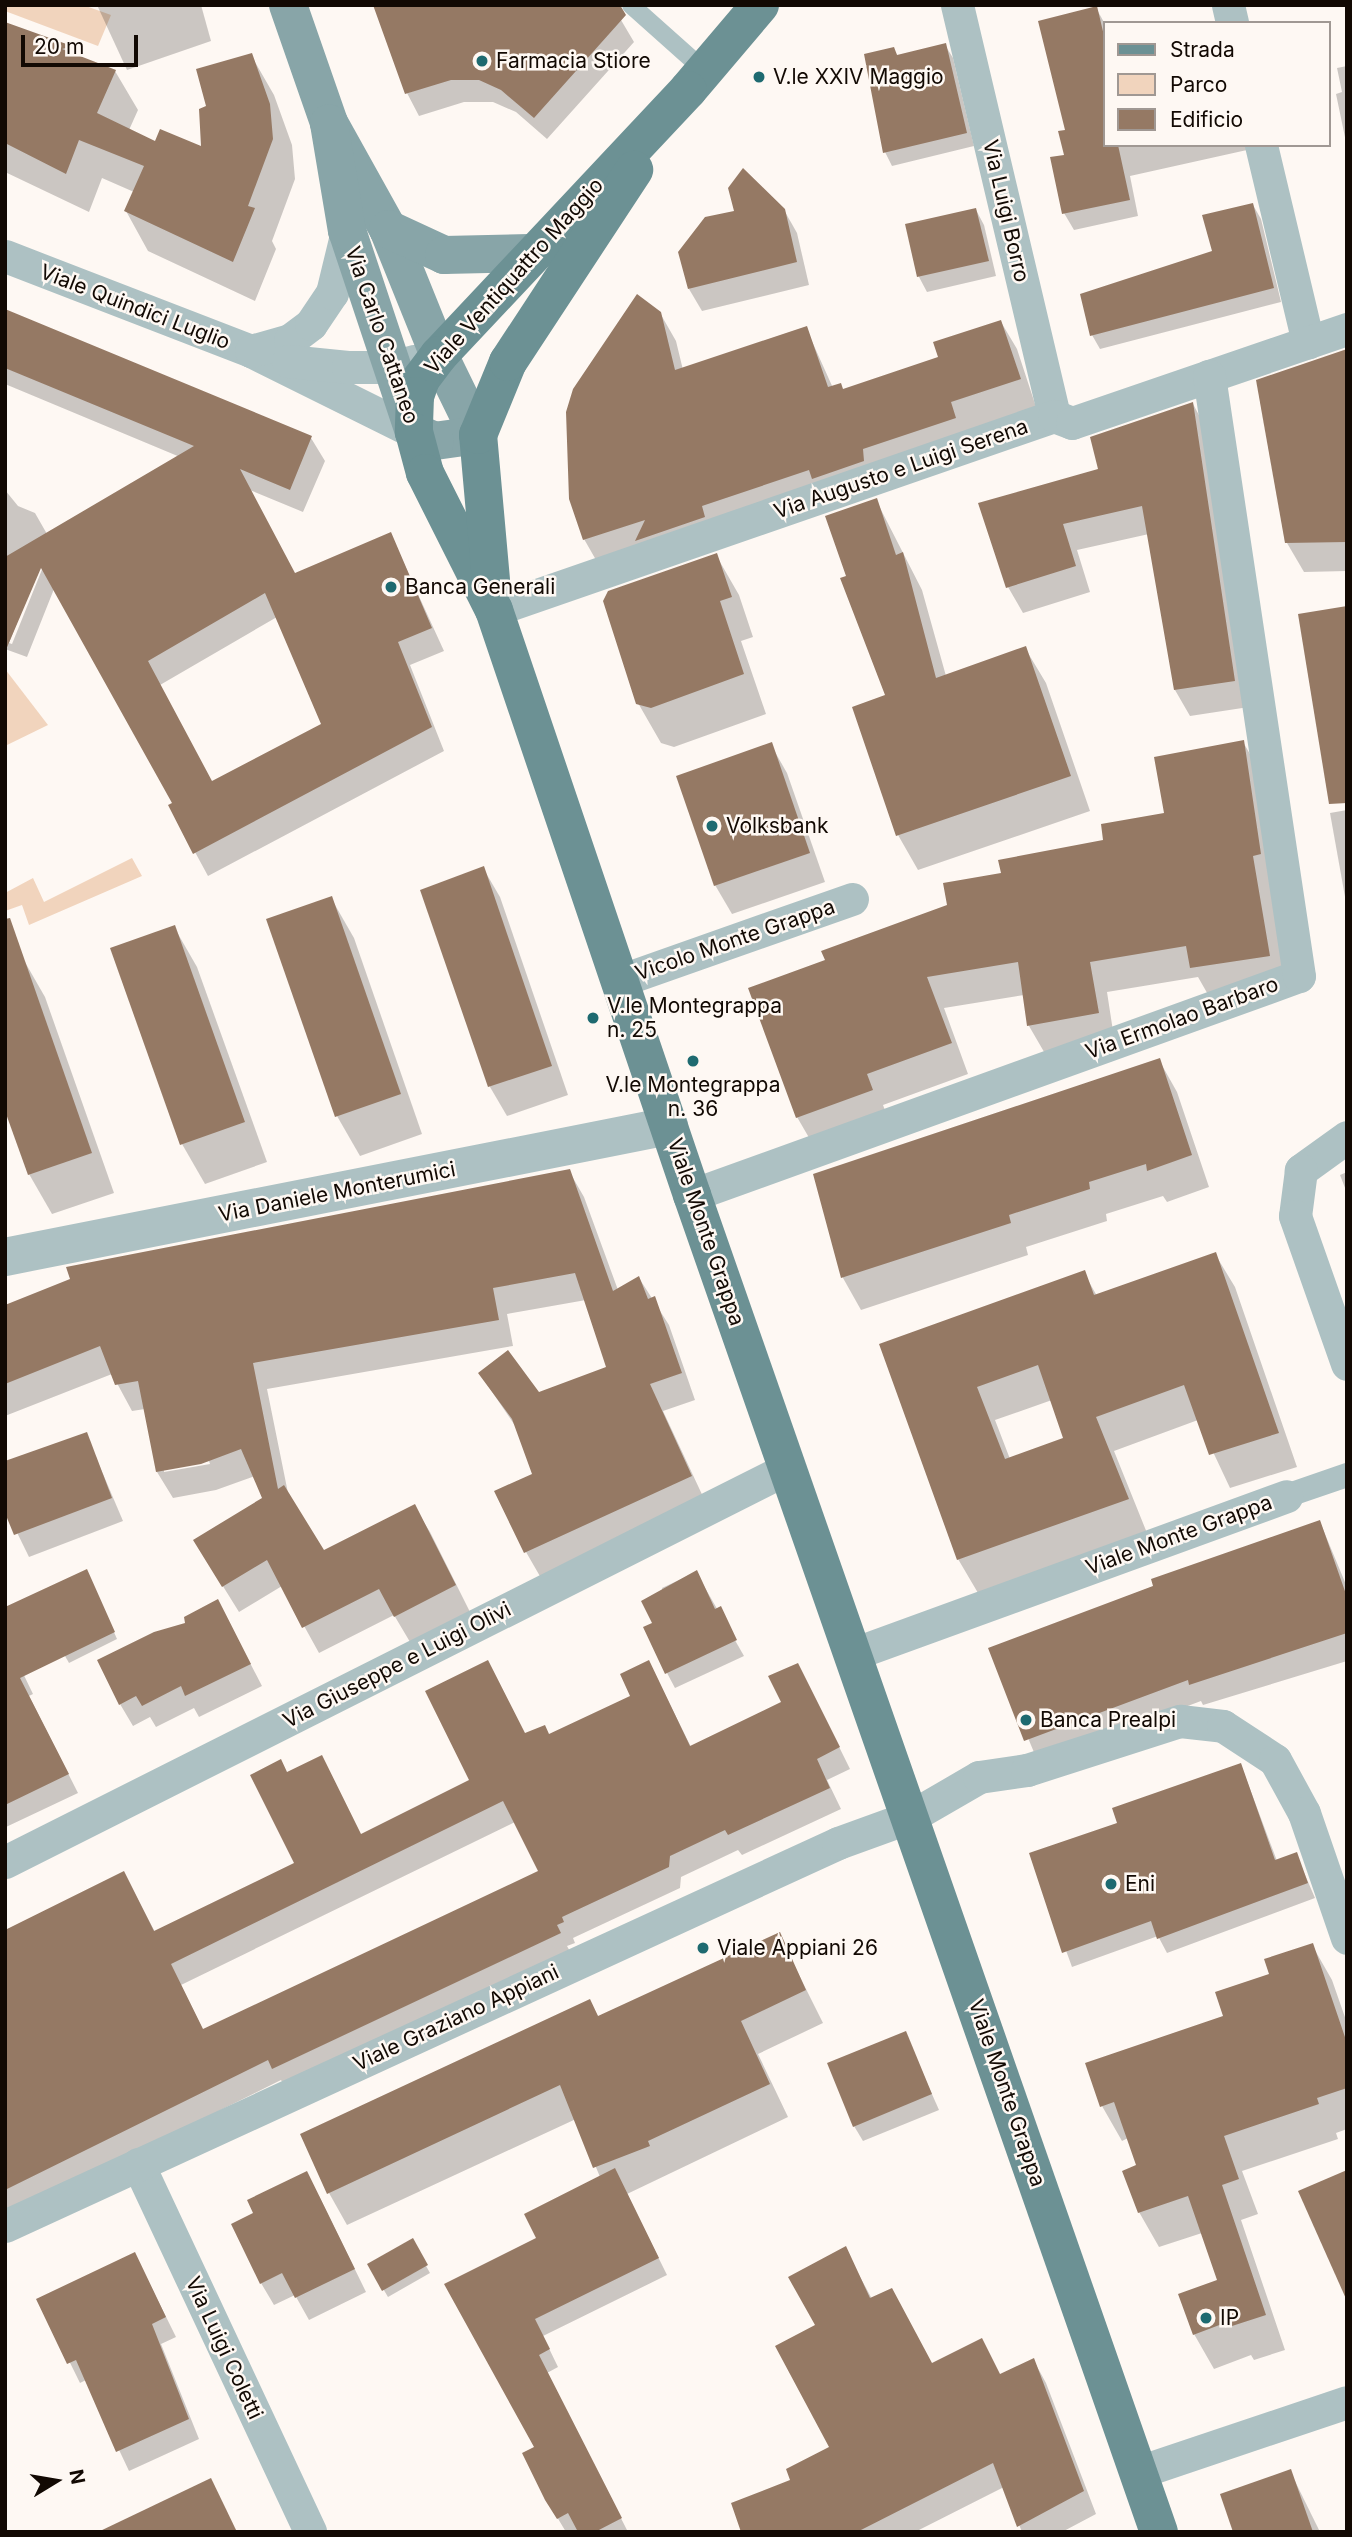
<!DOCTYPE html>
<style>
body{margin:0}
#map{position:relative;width:1352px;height:2537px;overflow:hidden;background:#fef8f3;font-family:Inter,sans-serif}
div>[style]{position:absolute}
.green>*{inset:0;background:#f1d4bd}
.shadow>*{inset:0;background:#0003}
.building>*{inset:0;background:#957964}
.service>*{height:18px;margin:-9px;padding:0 9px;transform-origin:9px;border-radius:9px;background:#adc1c3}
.pedestrian>*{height:24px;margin:-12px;padding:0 12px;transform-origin:12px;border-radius:12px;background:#adc1c3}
.minor>*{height:33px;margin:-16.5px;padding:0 16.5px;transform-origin:16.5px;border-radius:16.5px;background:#adc1c3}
.tertiary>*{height:38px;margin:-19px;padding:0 19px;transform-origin:19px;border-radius:19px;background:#adc1c3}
.secondary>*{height:38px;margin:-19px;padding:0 19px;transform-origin:19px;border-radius:19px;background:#88a5a8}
.primary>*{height:38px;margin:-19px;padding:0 19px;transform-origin:19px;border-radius:19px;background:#6c9194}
.dots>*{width:19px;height:19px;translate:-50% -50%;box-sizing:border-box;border:4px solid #fef8f3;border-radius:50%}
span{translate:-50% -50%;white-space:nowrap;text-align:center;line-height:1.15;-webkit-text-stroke:5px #fef8f3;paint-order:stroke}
.poi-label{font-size:21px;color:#120903}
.left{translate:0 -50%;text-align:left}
.street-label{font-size:21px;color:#120903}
.frame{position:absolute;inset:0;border:7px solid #120903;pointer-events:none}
.legend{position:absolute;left:1103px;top:21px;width:228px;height:126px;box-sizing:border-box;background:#fef8f3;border:2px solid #a09893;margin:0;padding:9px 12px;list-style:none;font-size:21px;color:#120903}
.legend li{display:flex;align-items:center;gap:14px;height:35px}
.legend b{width:35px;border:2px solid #a09893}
.north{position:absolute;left:21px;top:2446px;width:70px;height:70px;-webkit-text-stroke:5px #fef8f3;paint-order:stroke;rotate:79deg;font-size:19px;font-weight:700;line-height:28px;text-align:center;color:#120903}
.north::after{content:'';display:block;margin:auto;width:24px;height:32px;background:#120903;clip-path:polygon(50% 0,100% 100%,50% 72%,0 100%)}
.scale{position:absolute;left:21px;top:35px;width:117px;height:32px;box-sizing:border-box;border:4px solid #120903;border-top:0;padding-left:9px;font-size:21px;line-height:24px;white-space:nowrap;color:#120903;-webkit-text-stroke:5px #fef8f3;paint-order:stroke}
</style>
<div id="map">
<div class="green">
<div style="clip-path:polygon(5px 5px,83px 5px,111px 15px,98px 46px,5px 11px)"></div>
<div style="clip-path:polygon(5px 669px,48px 725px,5px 746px)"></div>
<div style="clip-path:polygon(132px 858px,142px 876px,29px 925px,22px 905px,5px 911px,5px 893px,33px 878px,44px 902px)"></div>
</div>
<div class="shadow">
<div style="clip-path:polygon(97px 5px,201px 5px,211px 41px,127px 70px)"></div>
<div style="clip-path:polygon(1096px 8px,1105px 24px,1105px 145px,1247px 145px,1247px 150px,1130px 176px,1138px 216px,1074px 230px,1064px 213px,1067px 131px)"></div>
<div style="clip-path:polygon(621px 20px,634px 42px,547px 139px,516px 112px,493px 102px,464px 102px,419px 116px,407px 93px)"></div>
<div style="clip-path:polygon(5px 24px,70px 47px,75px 56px,115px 71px,138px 110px,129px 130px,156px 144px,203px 148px,208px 107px,251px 55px,274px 95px,292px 145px,295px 179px,272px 241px,276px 249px,255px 301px,148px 251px,126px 211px,134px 192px,102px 178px,89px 212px,5px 172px)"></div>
<div style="clip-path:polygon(945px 45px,953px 58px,974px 146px,892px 166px,885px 152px,893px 49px,898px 56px)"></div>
<div style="clip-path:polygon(1347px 66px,1347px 147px,1336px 94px,1342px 92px,1337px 68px)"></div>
<div style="clip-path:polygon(1253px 205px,1261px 219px,1281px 302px,1100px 349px,1092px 335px,1214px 252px)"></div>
<div style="clip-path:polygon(784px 210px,797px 233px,809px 285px,702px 311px,689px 289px)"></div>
<div style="clip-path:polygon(976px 210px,984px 225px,996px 276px,927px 292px,919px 277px,907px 225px)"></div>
<div style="clip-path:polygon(evenodd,5px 310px,311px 438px,325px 461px,303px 512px,250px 490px,295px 575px,391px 535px,444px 651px,410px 665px,444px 751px,208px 876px,170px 806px,174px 804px,54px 589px,27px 657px,5px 649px,5px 490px,18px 506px,35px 513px,47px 534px,180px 457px,5px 384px,5px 310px,39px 567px,43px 567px,12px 644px,9px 643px,39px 567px,5px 310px,277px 617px,323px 725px,212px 783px,160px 685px,277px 617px)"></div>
<div style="clip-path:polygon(660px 313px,676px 341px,683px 370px,806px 328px,833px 388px,843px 390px,940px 358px,1001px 322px,1017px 349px,1036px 407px,600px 567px,584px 539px)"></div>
<div style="clip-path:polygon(1193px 404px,1207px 430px,1249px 707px,1190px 716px,1175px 690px,1149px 534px,1077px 550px,1090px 592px,1023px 613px,1008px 587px,1101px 470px)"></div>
<div style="clip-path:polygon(1347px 468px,1347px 571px,1304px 572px,1287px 543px)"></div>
<div style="clip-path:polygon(876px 500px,922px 590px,946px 676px,1025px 648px,1046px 683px,1090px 811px,918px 870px,898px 835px,888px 696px,848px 577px)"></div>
<div style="clip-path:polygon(716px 555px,739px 595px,753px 637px,741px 641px,766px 714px,674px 747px,661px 743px,638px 703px)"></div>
<div style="clip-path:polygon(1243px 742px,1261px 773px,1286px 987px,1210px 998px,1198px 977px,1107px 992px,1115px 1044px,1047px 1057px,1029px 1026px,1024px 995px,944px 1008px,968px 1074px,883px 1105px,889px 1121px,815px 1148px,797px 1117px,827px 961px,949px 906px,1003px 874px,1105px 842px,1166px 815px)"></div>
<div style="clip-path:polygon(771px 745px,787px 773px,825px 882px,732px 914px,715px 885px)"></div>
<div style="clip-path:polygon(1347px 810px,1347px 908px,1330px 813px)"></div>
<div style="clip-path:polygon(483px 868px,500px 897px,568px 1095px,507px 1116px,490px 1087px,422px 891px)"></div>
<div style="clip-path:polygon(331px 898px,354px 938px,422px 1134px,360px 1156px,337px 1116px)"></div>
<div style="clip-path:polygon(174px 927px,197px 967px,267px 1162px,205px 1184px,182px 1144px)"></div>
<div style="clip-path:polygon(22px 957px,45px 997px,114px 1193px,52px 1214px,29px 1174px)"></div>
<div style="clip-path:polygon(1159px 1060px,1177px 1092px,1209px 1187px,1167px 1202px,1163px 1196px,1106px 1214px,1107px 1221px,1026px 1247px,1028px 1255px,861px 1310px,843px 1278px,815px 1175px)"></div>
<div style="clip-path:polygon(evenodd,569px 1171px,584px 1197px,618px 1290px,639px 1278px,669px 1325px,695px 1400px,663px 1411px,706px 1503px,541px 1578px,526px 1552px,534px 1475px,518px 1430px,480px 1374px,539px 1394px,609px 1368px,586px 1300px,507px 1314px,513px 1346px,267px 1389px,288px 1493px,323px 1552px,414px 1506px,430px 1532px,470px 1612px,410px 1642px,394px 1615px,319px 1653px,282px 1586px,239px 1612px,211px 1567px,264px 1499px,255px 1476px,216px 1490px,173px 1498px,157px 1472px,145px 1409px,132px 1411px,112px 1374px,5px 1416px,5px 1307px,569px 1171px,209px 1461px,210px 1464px,164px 1472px,164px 1469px,209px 1461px)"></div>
<div style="clip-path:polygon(1347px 1172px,1347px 1193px,1340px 1175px)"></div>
<div style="clip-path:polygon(evenodd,1215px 1254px,1235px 1287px,1297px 1467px,1230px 1488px,1198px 1420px,1114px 1451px,1147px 1533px,978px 1593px,958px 1559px,881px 1345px,1084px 1273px,1097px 1296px,1215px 1254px,1052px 1400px,1066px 1439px,1010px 1459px,995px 1420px,1052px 1400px)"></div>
<div style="clip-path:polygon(86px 1434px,123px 1521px,29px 1557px,5px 1508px)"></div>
<div style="clip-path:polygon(1320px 1522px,1347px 1587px,1347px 1661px,1203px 1705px,1201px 1701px,1038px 1762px,991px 1649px)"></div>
<div style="clip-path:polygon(696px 1572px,744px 1656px,675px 1688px,667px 1673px,662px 1588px)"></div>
<div style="clip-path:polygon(90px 1578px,117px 1639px,69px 1663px,65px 1656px)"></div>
<div style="clip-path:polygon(218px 1601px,262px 1686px,199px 1717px,194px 1708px,156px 1727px,150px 1717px,133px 1726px,120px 1704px,187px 1624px)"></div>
<div style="clip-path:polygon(5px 1636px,33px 1694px,29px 1696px,78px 1793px,6px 1827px)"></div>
<div style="clip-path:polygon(evenodd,649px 1662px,691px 1747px,783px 1703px,809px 1686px,850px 1769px,827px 1780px,841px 1809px,742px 1855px,738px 1850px,681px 1877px,680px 1888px,573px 1938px,575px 1943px,567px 1946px,572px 1955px,286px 2089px,281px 2080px,5px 2217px,5px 1932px,124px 1873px,155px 1932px,297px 1864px,287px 1774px,361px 1835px,472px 1781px,526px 1735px,549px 1736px,632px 1696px,649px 1662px,515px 1822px,540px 1872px,203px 2030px,181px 1985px,515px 1822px)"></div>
<div style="clip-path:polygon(1241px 1765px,1277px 1861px,1296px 1854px,1315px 1898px,1167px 1953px,1158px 1936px,1072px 1967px,1031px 1854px,1119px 1824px)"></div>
<div style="clip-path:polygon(779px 1935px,823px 2023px,758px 2054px,788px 2117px,627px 2194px,667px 2275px,543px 2336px,558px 2367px,547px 2373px,628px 2532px,566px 2532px,557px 2517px,537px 2447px,447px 2284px,538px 2238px,600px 2177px,576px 2119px,347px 2225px,329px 2193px,589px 2001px,599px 2018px)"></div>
<div style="clip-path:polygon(1312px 1945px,1332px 1980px,1347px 2023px,1347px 2129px,1336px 2133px,1338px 2139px,1242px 2171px,1258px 2214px,1241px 2220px,1285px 2350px,1254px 2360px,1251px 2355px,1214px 2369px,1194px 2334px,1219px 2281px,1202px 2233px,1159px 2247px,1139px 2212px,1138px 2166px,1128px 2138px,1122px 2141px,1102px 2106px,1225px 2017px)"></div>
<div style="clip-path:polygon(905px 2033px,939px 2110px,863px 2141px,854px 2126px)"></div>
<div style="clip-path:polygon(319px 2196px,366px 2292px,309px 2320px,295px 2295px,274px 2305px,261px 2283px)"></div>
<div style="clip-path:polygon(412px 2241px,430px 2273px,388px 2297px,369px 2265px)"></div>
<div style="clip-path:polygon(845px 2249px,872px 2299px,932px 2365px,1001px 2376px,1034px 2361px,1046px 2383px,1096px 2514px,1062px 2532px,1022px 2532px,1004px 2487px,915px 2532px,743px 2532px,831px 2448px,817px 2325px)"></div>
<div style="clip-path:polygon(135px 2254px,176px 2337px,161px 2344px,199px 2439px,129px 2471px,86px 2380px,80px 2383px,39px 2300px)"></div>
<div style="clip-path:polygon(1290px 2471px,1320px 2532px,1235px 2532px)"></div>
</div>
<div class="building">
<div style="clip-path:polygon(373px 5px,620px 5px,626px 15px,534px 118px,501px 90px,479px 80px,451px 80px,405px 94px)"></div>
<div style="clip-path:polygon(1097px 6px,1105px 40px,1105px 145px,1118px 145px,1130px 200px,1062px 214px,1050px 157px,1064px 155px,1058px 131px,1065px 130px,1038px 21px)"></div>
<div style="clip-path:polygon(5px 22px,72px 46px,62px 49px,116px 70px,97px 113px,155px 141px,160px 129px,201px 146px,199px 109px,206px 106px,196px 69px,252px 53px,270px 104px,273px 139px,248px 206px,255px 208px,233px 262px,124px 211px,144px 166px,79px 140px,66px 174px,5px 143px)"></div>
<div style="clip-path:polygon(946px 43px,967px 133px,883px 153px,864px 54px,894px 47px,897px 55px)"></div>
<div style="clip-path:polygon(743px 168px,785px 209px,797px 262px,688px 289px,678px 252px,705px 217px,734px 211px,728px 188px)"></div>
<div style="clip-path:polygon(1253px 203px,1274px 288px,1090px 336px,1080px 294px,1212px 251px,1202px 215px)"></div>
<div style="clip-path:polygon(976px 208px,989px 261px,917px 277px,905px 224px)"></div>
<div style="clip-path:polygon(637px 294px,661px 312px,675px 370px,807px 326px,828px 387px,841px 383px,843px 389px,938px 357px,933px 342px,1001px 320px,1021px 379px,951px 402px,956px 418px,863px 449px,864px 461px,812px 479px,809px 470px,702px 506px,705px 517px,635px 541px,645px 520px,583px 540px,569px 499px,566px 412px,573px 389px)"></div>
<div style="clip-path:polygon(evenodd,5px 309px,312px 436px,290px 490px,240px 469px,295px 573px,391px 532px,432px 628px,398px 642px,432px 727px,193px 854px,168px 805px,172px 803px,41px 568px,5px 652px,5px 557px,194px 446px,5px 368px,5px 309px,265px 593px,321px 724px,212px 781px,148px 661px,265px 593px)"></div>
<div style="clip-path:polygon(1347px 349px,1347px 542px,1285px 543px,1256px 380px)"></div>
<div style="clip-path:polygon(1193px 402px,1235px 681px,1174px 690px,1142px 506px,1063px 524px,1076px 566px,1006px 588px,978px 503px,1098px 469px,1090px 437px)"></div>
<div style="clip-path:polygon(877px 498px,896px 555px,903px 552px,936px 678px,1026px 646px,1071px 776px,896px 836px,852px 707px,885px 695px,840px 578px,846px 576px,825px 516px)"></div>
<div style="clip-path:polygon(717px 553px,732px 597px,720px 601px,744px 674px,651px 708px,636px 704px,603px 601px,608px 591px)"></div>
<div style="clip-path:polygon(1347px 606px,1347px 803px,1329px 804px,1298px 614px)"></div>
<div style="clip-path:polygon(1244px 740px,1261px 854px,1253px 856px,1270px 956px,1190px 968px,1186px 946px,1090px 962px,1099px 1013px,1027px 1026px,1018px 962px,927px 977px,952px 1043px,867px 1074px,873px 1090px,796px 1118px,748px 988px,825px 960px,821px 951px,947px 905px,943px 883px,1001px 873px,998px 860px,1103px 840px,1101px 824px,1164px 813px,1154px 757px)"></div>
<div style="clip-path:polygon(772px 742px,810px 853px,714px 886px,676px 776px)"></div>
<div style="clip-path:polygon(484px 866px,552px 1066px,488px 1087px,420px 890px)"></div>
<div style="clip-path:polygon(332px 896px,401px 1094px,335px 1117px,266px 919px)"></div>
<div style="clip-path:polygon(10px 918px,92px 1153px,28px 1175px,5px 1111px,5px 919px)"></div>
<div style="clip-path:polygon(175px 925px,245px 1122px,180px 1145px,110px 948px)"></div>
<div style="clip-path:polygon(1160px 1058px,1192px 1155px,1147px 1171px,1146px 1164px,1089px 1182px,1090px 1189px,1009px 1215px,1011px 1223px,841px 1278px,813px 1174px)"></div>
<div style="clip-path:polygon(570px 1169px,613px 1291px,639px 1276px,648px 1299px,655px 1296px,682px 1373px,650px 1384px,692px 1476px,524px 1553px,494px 1491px,532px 1474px,512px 1419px,478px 1373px,508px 1350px,539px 1392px,606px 1367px,575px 1273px,493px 1288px,499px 1320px,253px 1363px,278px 1489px,284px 1485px,324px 1550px,415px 1504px,456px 1585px,394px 1617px,379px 1589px,302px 1628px,267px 1560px,222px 1587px,193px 1540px,262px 1498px,241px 1449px,201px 1464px,156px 1472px,138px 1381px,115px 1385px,100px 1346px,5px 1384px,5px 1305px,70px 1279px,66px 1267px)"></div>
<div style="clip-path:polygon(evenodd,1216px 1252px,1279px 1433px,1209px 1455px,1184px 1385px,1096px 1417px,1129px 1499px,957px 1560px,879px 1344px,1085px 1270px,1094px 1295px,1216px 1252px,1038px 1365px,1063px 1438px,1005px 1459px,977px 1387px,1038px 1365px)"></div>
<div style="clip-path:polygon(87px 1432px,112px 1498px,14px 1535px,5px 1513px,5px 1461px)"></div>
<div style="clip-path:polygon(1320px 1520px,1347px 1597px,1347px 1633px,1189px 1685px,1188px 1680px,1024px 1741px,988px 1648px,1153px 1586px,1151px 1579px)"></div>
<div style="clip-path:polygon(87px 1569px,115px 1632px,20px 1678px,69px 1774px,5px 1805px,5px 1607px)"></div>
<div style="clip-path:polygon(697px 1570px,715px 1609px,721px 1606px,737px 1640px,665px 1674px,643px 1627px,652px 1623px,641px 1601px)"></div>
<div style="clip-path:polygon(218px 1599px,251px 1664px,185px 1696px,181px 1686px,142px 1706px,136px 1696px,119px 1705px,97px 1660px,154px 1632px,185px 1623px,184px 1617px)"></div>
<div style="clip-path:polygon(evenodd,488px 1660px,525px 1733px,545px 1725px,549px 1734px,630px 1696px,620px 1674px,649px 1660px,690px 1746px,781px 1702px,768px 1676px,798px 1663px,840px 1747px,817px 1759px,830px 1788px,728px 1835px,725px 1830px,670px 1856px,669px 1867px,562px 1917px,564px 1922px,557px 1925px,561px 1933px,272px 2069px,268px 2060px,5px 2190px,5px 1930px,124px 1871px,154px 1931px,294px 1863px,250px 1775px,281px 1759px,287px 1772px,322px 1755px,361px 1834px,469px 1780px,425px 1691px,488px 1660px,503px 1801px,538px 1871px,203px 2029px,171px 1964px,503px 1801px)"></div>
<div style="clip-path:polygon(1241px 1763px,1275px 1860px,1297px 1852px,1308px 1883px,1157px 1939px,1151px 1921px,1062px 1953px,1029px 1853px,1117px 1823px,1112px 1808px)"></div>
<div style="clip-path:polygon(780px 1932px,806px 1990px,741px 2021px,770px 2084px,648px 2141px,650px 2146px,593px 2168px,560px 2085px,327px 2194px,300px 2134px,590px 1999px,598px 2016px)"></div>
<div style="clip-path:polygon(1313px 1943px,1347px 2043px,1347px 2088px,1317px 2098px,1319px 2104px,1224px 2136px,1239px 2179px,1222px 2185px,1266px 2315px,1232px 2326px,1230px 2321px,1193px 2335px,1178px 2294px,1217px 2280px,1188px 2196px,1138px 2213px,1122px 2171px,1136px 2165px,1114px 2102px,1100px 2107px,1085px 2063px,1223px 2016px,1215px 1992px,1269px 1974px,1264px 1959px)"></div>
<div style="clip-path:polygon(906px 2031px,932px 2094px,853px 2127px,827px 2063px)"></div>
<div style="clip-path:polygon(615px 2168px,659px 2258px,535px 2319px,550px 2349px,539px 2355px,622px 2518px,595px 2532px,578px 2532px,568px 2513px,557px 2519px,545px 2500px,522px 2453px,534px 2447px,444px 2284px,536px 2238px,524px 2214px)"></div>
<div style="clip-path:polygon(1347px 2170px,1347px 2301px,1298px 2191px)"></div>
<div style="clip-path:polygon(307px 2171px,355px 2269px,295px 2298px,282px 2273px,260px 2284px,231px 2224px,253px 2213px,247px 2200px)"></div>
<div style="clip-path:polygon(413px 2238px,428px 2265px,382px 2291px,367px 2264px)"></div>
<div style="clip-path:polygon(846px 2246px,870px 2298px,892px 2288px,932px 2363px,982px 2338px,1000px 2374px,1034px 2358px,1084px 2491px,1017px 2527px,993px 2463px,857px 2532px,741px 2532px,731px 2503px,790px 2480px,786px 2469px,829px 2447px,775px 2346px,815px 2325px,788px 2277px)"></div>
<div style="clip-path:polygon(135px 2252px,166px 2317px,152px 2324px,189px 2419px,116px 2452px,76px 2360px,67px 2364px,36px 2299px)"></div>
<div style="clip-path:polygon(1291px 2469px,1313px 2532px,1233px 2532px,1220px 2494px)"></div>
<div style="clip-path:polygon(211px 2478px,237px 2532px,98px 2532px)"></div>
</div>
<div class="service">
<div style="left:631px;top:5px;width:98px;rotate:41.7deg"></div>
</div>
<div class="pedestrian">
<div style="left:1286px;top:1496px;width:65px;rotate:-19deg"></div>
</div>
<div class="minor">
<div style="left:957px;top:5px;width:422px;rotate:76.7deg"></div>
<div style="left:1228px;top:5px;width:18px;rotate:77deg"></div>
<div style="left:1261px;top:145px;width:203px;rotate:76.6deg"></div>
<div style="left:5px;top:256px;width:264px;rotate:21.1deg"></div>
<div style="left:251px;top:351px;width:182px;rotate:26.4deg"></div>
<div style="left:251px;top:351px;width:41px;rotate:-15.8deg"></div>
<div style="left:290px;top:340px;width:26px;rotate:-37deg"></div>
<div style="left:311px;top:324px;width:37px;rotate:-56deg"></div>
<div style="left:332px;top:293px;width:64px;rotate:-76.4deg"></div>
<div style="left:288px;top:361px;width:60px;rotate:5.7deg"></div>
<div style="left:348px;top:367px;width:44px"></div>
<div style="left:392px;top:367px;width:24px;rotate:-15deg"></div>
<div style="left:494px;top:610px;width:593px;rotate:-19.11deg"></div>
<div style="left:1054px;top:416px;width:19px;rotate:21deg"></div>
<div style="left:1072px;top:423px;width:291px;rotate:-18.9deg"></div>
<div style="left:619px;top:981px;width:247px;rotate:-19.4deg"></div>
<div style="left:1347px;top:1137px;width:57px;rotate:144.3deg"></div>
<div style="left:1301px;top:1170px;width:46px;rotate:97.4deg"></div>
<div style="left:1295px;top:1216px;width:157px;rotate:70.6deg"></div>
<div style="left:692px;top:1195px;width:645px;rotate:-19.84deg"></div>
<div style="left:1299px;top:976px;width:607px;rotate:-98.53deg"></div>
<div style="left:853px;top:1654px;width:461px;rotate:-20deg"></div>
<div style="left:5px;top:1862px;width:877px;rotate:-26.71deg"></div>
<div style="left:138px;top:2164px;width:406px;rotate:64.9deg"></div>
<div style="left:5px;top:2226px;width:917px;rotate:-24.69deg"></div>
<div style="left:838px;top:1843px;width:77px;rotate:-19.9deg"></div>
<div style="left:910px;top:1817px;width:80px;rotate:-30.1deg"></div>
<div style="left:979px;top:1777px;width:49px;rotate:-8.3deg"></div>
<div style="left:1027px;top:1770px;width:161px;rotate:-17.8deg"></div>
<div style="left:1180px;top:1721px;width:43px;rotate:6.6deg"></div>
<div style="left:1223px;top:1726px;width:62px;rotate:33.2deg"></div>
<div style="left:1275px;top:1760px;width:60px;rotate:61.3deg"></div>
<div style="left:1304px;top:1813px;width:132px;rotate:71deg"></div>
<div style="left:1139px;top:2472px;width:219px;rotate:-18.6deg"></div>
</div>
<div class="tertiary">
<div style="left:5px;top:1257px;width:677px;rotate:-11.16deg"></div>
</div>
<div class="secondary">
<div style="left:288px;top:5px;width:125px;rotate:70.8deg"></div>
<div style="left:329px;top:123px;width:121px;rotate:60.9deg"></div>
<div style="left:388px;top:229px;width:136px;rotate:68deg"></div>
<div style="left:439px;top:355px;width:89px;rotate:64deg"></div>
<div style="left:478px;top:435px;width:43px;rotate:172.1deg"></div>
<div style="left:435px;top:441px;width:23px;rotate:-157deg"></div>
<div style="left:414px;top:432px;width:212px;rotate:-108.4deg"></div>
<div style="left:347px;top:231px;width:109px;rotate:-99.5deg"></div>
<div style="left:388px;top:229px;width:62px;rotate:24.9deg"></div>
<div style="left:444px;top:255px;width:86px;rotate:-1.3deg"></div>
</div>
<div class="primary">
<div style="left:760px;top:5px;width:111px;rotate:130.3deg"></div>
<div style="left:688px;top:90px;width:364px;rotate:133.2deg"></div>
<div style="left:439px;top:355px;width:30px;rotate:127deg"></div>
<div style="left:421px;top:379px;width:18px;rotate:109deg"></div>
<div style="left:415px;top:396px;width:36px;rotate:92deg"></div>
<div style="left:414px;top:432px;width:42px;rotate:75deg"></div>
<div style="left:425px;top:473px;width:153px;rotate:63.3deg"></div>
<div style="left:494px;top:610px;width:618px;rotate:71.3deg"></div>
<div style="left:692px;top:1195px;width:1416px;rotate:70.75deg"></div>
<div style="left:491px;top:580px;width:146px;rotate:-95.1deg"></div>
<div style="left:478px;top:435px;width:79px;rotate:-67.7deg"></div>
<div style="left:508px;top:362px;width:230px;rotate:-56.7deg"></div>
</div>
<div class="dots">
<div style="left:482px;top:61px;background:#1e6a70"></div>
<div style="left:759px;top:77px;background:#1e6a70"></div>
<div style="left:391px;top:587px;background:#1e6a70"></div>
<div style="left:712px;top:826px;background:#1e6a70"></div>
<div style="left:593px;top:1018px;background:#1e6a70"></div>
<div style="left:693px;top:1061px;background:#1e6a70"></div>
<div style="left:1026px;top:1720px;background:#1e6a70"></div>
<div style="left:1111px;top:1884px;background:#1e6a70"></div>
<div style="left:703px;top:1948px;background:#1e6a70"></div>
<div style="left:1206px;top:2318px;background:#1e6a70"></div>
</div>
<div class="poi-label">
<span class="left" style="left:496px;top:61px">Farmacia Stiore</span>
<span class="left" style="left:773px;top:77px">V.le XXIV Maggio</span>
<span class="left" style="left:405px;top:587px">Banca Generali</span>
<span class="left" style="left:726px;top:826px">Volksbank</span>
<span class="left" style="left:607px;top:1018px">V.le Montegrappa<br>n. 25</span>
<span style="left:693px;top:1097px">V.le Montegrappa<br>n. 36</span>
<span class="left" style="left:1040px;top:1720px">Banca Prealpi</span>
<span class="left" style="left:1125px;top:1884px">Eni</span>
<span class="left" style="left:717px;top:1948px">Viale Appiani 26</span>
<span class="left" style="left:1220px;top:2318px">IP</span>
</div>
<div class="street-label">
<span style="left:1006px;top:211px;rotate:77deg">Via Luigi Borro</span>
<span style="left:514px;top:276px;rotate:-48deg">Viale Ventiquattro Maggio</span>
<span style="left:135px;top:307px;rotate:21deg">Viale Quindici Luglio</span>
<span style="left:382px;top:335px;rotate:71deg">Via Carlo Cattaneo</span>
<span style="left:901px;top:469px;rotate:-19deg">Via Augusto e Luigi Serena</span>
<span style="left:735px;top:940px;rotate:-19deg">Vicolo Monte Grappa</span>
<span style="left:1182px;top:1018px;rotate:-20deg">Via Ermolao Barbaro</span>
<span style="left:337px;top:1192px;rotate:-11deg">Via Daniele Monterumici</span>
<span style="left:706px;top:1232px;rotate:71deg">Viale Monte Grappa</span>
<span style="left:1179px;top:1535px;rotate:-20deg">Viale Monte Grappa</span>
<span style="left:397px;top:1665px;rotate:-27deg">Via Giuseppe e Luigi Olivi</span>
<span style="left:456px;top:2018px;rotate:-25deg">Viale Graziano Appiani</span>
<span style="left:1007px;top:2093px;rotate:71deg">Viale Monte Grappa</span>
<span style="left:224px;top:2348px;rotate:65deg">Via Luigi Coletti</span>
</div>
<div class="frame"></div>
<ul class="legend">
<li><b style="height:9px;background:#6c9194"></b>Strada</li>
<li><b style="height:19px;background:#f1d4bd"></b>Parco</li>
<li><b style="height:19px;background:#957964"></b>Edificio</li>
</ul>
<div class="north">N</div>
<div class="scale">20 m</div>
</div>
